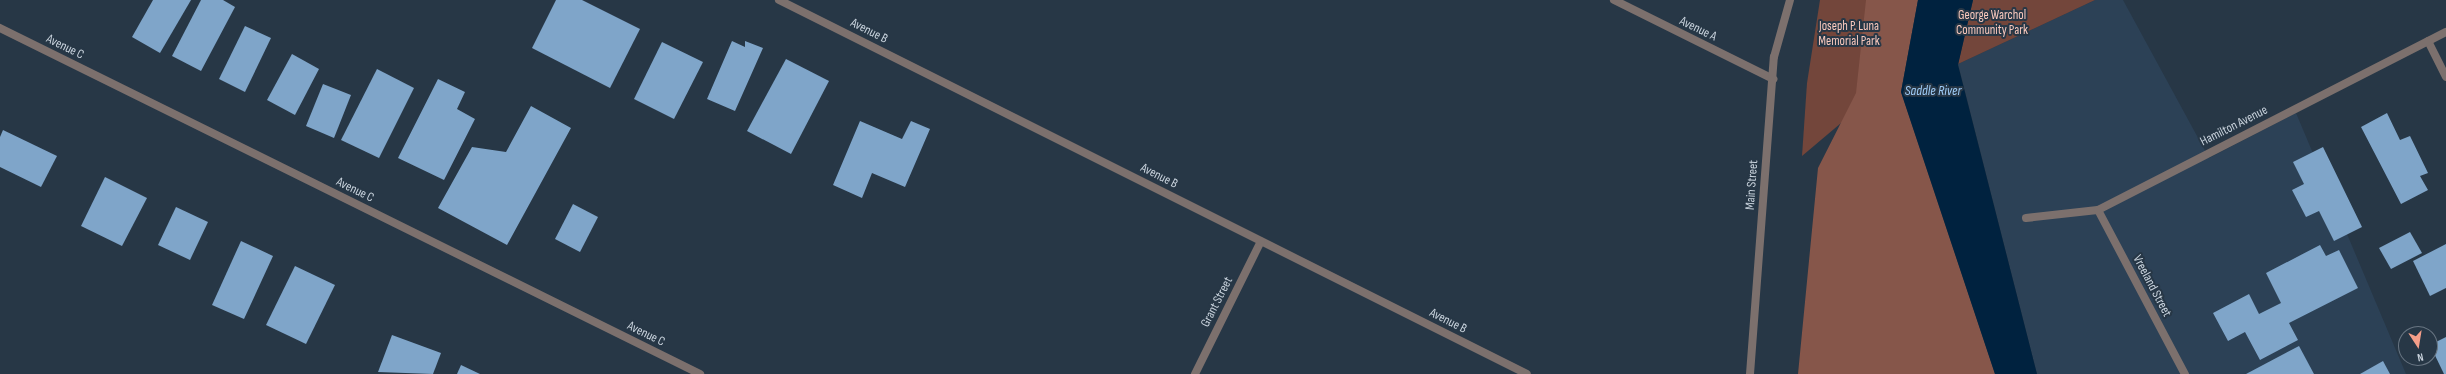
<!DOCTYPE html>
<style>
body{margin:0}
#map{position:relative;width:2446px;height:374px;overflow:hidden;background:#273746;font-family:"Sofia Sans Condensed",sans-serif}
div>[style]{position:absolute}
.built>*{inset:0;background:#2c4156}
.green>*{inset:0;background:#73463b}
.forest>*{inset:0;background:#86564a}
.water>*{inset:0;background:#00223f}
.building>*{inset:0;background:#7fa5c9}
.minor>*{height:8px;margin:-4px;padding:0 4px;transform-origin:4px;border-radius:4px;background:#7c706d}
.tertiary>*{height:8px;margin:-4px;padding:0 4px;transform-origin:4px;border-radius:4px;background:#7c706d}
span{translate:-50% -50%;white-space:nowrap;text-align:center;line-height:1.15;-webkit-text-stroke:4px #273746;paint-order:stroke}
.park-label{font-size:13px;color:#fbcabe}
.street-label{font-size:13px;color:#c9d3dd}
.water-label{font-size:14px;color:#9fccf7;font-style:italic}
.north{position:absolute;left:2398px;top:326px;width:40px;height:40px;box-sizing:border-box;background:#273746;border:1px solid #687582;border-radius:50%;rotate:168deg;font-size:11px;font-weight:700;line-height:16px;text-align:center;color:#c9d3dd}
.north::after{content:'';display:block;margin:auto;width:14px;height:18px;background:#f49e89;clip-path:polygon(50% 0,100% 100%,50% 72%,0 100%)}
</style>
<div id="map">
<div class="built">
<div style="clip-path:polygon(2095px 0,2123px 0,2209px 158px,2296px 113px,2406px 374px,2037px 374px,1958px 64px)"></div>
</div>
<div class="green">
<div style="clip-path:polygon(1820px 0,1894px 0,1866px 102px,1802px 156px,1807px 83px)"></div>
<div style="clip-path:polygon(1973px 0,2095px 0,1958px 64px)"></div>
</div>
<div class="forest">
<div style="clip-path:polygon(1866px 0,1918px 0,1901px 92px,1995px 374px,1798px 374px,1818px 168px,1856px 93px)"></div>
</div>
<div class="water">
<div style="clip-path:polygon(1918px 0,1973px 0,1958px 65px,2037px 374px,1995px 374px,1901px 92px)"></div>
</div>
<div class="building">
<div style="clip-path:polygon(153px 0,191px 0,160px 53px,132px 37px)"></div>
<div style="clip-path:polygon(201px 0,223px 0,235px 7px,201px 71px,172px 56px)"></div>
<div style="clip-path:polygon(556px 0,582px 0,640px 29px,610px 88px,532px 48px)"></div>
<div style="clip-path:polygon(245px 26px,271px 38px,245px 92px,219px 79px)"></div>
<div style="clip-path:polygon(732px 41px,745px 47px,745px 41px,763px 48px,735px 111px,707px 99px)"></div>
<div style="clip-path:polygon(662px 42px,703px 62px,674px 119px,634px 99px)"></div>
<div style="clip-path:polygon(292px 54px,319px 69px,295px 115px,267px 100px)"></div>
<div style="clip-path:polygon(786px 59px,829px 81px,791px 154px,747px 131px)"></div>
<div style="clip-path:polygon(377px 69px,414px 88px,379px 158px,341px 140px)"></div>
<div style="clip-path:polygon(438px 79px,465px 92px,457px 109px,475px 119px,444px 180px,398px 158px)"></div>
<div style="clip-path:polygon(323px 84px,351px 95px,334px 138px,306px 126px)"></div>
<div style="clip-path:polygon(531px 106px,571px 128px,507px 245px,438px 208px,472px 147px,506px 152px)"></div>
<div style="clip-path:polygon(2387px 113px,2400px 140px,2410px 136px,2428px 173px,2420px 176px,2428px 190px,2401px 204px,2361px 127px)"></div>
<div style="clip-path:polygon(860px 121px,902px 139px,911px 121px,930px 129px,905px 187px,872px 173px,862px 198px,833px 185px)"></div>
<div style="clip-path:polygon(3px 130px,57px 156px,41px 187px,0 167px,0 137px)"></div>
<div style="clip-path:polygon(2323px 147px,2362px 227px,2334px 241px,2319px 211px,2306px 217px,2292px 190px,2304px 184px,2293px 162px)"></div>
<div style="clip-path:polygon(105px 177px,147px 198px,122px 246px,81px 226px)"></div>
<div style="clip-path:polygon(573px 204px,598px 217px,580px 252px,555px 239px)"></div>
<div style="clip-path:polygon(176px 207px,208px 222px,190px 260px,158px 245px)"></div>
<div style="clip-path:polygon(2410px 232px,2422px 253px,2391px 269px,2379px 248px)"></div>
<div style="clip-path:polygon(241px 241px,273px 256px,244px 319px,212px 305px)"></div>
<div style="clip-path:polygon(2446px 244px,2446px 288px,2430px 296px,2413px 261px)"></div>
<div style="clip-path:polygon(2320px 245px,2326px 256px,2339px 250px,2358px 288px,2289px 323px,2298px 340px,2260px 360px,2245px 332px,2228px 341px,2213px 313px,2249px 294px,2259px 314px,2281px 303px,2266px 273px)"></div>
<div style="clip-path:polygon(295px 266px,335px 285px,306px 344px,266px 325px)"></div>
<div style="clip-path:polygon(392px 335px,441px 353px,433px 374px,378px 372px)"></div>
<div style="clip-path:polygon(2446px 337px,2446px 374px,2444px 374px,2430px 345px)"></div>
<div style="clip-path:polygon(2299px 346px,2314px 374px,2246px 374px)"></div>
<div style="clip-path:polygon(2383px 361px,2390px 374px,2360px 374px)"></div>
<div style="clip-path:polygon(461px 365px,480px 374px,457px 374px)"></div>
</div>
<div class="minor">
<div style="left:779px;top:0;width:836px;rotate:26.57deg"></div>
<div style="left:1614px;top:0;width:178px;rotate:26.4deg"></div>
<div style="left:0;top:28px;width:781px;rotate:26.3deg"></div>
<div style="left:2428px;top:41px;width:40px;rotate:63.4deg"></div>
<div style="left:2098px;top:210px;width:186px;rotate:62.1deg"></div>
<div style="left:2026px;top:218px;width:72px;rotate:-6.3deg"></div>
<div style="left:2098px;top:210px;width:391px;rotate:-27.1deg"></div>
<div style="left:1195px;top:374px;width:148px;rotate:-63.6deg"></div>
</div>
<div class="tertiary">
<div style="left:1750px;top:374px;width:318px;rotate:-85.7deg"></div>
<div style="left:1774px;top:57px;width:59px;rotate:-74.3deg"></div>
</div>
<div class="park-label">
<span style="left:1992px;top:23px">George Warchol<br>Community Park</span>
<span style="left:1849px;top:34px">Joseph P. Luna<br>Memorial Park</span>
</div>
<div class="street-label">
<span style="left:1698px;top:29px;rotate:26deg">Avenue A</span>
<span style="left:869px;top:31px;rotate:27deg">Avenue B</span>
<span style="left:65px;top:47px;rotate:26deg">Avenue C</span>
<span style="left:2234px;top:126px;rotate:-27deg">Hamilton Avenue</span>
<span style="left:1159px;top:176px;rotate:27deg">Avenue B</span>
<span style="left:1752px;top:185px;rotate:-86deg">Main Street</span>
<span style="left:355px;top:190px;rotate:26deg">Avenue C</span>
<span style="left:2152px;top:286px;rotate:62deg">Vreeland Street</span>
<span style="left:1217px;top:302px;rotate:-63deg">Grant Street</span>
<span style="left:1448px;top:321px;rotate:27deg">Avenue B</span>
<span style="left:646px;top:334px;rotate:26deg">Avenue C</span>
</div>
<div class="water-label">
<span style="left:1933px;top:91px">Saddle River</span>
</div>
<div class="north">N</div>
</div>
